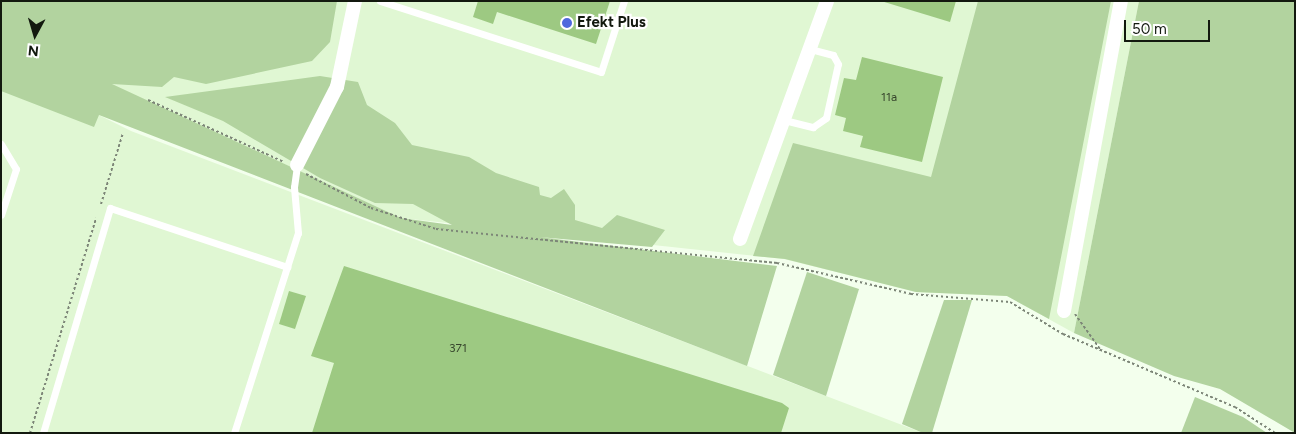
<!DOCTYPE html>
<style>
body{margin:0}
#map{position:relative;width:1296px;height:434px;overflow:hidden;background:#f3ffed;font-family:Figtree,sans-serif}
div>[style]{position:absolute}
.built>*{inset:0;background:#e0f7d3}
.green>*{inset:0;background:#b2d39f}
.building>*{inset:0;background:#9dc982}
.path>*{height:2px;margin-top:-1px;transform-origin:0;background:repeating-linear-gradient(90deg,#7c8577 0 2.5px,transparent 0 5px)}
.lane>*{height:7px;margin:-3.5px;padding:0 3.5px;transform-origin:3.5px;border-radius:3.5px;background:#fff}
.street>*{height:14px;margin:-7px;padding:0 7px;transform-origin:7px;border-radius:7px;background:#fff}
.dots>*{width:14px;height:14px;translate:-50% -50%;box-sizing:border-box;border:2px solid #fff;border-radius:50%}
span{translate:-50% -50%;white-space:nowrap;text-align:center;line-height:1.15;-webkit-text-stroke:4.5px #fff;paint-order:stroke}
.number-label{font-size:12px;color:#36452c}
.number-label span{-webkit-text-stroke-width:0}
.poi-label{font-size:15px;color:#13190f;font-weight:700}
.left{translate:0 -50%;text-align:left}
.frame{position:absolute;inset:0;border:2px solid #13190f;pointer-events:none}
.north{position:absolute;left:10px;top:10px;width:50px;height:50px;-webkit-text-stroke:4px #fff;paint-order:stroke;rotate:186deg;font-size:14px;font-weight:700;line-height:20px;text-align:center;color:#13190f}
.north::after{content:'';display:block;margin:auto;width:18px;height:22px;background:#13190f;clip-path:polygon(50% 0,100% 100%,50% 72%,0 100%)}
.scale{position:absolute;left:1124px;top:20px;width:86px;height:22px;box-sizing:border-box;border:2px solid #13190f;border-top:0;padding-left:6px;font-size:15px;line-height:18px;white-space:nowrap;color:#13190f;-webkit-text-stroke:4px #fff;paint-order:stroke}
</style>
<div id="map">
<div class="built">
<div style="clip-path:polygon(1px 1px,1139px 1px,1074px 333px,1007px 296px,916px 292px,784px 259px,401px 218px,110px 84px,99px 115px,131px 131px,923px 433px,1px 433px)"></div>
</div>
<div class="green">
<div style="clip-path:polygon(1px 1px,337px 1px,330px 42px,312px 61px,206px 84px,174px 77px,162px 87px,112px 84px,401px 218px,452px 225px,413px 204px,375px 203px,320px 178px,223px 121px,165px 97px,320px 76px,358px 82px,367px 105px,395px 123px,412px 145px,469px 157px,496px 173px,539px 187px,540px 195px,551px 198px,564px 189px,575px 205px,575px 220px,602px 228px,617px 215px,665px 230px,652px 247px,539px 237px,777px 266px,747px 366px,99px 115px,94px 127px,1px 91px)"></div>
<div style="clip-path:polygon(978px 1px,1111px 1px,1049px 319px,1007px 296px,916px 292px,785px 259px,753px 256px,793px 143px,931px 177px)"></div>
<div style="clip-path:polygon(1139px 1px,1295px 1px,1295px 433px,1220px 389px,1174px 376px,1074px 333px)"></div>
<div style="clip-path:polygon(807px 272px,859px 289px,826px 396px,773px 375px)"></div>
<div style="clip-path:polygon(944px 300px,972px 300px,932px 433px,923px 433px,902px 424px)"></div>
<div style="clip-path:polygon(1195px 397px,1243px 417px,1267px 433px,1181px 433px)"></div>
</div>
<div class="building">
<div style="clip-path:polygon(478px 1px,610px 1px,596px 44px,497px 12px,493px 24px,473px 17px)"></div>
<div style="clip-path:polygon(881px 1px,956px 1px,950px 22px)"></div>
<div style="clip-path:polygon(862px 57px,943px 77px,922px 162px,860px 147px,863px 136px,843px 131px,846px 118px,835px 115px,844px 78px,856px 80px)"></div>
<div style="clip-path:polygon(344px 266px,782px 403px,789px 408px,781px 433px,312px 433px,334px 363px,311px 356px)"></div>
<div style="clip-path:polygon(289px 291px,306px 296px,295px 329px,279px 324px)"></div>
</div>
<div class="path">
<div style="left:148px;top:100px;width:149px;rotate:24.5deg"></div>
<div style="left:306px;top:174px;width:73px;rotate:27.6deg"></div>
<div style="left:371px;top:208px;width:68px;rotate:17.9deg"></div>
<div style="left:436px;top:229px;width:343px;rotate:5.7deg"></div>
<div style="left:777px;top:263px;width:138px;rotate:13deg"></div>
<div style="left:911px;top:294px;width:99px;rotate:4.6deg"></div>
<div style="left:1010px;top:302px;width:62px;rotate:31.1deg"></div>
<div style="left:1063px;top:334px;width:187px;rotate:23deg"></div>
<div style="left:1235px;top:407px;width:48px;rotate:33deg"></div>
<div style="left:101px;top:204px;width:74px;rotate:-72.8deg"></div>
<div style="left:1075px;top:314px;width:43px;rotate:54.5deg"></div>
<div style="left:30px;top:433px;width:225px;rotate:-72.9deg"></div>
</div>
<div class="lane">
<div style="left:380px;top:1px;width:232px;rotate:17.8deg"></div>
<div style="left:601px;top:72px;width:75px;rotate:-72.1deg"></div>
<div style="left:784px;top:120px;width:30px;rotate:14deg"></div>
<div style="left:813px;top:127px;width:16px;rotate:-35deg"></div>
<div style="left:826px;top:118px;width:55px;rotate:-77.5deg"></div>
<div style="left:838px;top:64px;width:10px;rotate:-119deg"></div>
<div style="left:833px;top:55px;width:24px;rotate:-165deg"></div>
<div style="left:1px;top:144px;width:29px;rotate:59deg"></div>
<div style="left:16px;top:169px;width:48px;rotate:108.1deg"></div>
<div style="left:43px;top:433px;width:235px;rotate:-73.4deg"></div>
<div style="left:110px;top:208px;width:187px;rotate:18.4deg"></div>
<div style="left:234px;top:433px;width:210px;rotate:-72.3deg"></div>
<div style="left:298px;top:233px;width:46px;rotate:-95deg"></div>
<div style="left:294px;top:187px;width:22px;rotate:-82deg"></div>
</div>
<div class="street">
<div style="left:297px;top:165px;width:88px;rotate:-62.9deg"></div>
<div style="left:337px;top:87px;width:88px;rotate:-78.2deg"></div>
<div style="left:740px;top:239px;width:253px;rotate:-69.9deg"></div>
<div style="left:1064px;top:311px;width:315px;rotate:-79.6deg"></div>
</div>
<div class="dots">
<div style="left:567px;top:23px;background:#4f68dd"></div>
</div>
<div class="number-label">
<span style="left:889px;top:98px">11a</span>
<span style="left:458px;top:349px">371</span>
</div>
<div class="poi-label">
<span class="left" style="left:577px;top:23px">Efekt Plus</span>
</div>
<div class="frame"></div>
<div class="north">N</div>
<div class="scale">50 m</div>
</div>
